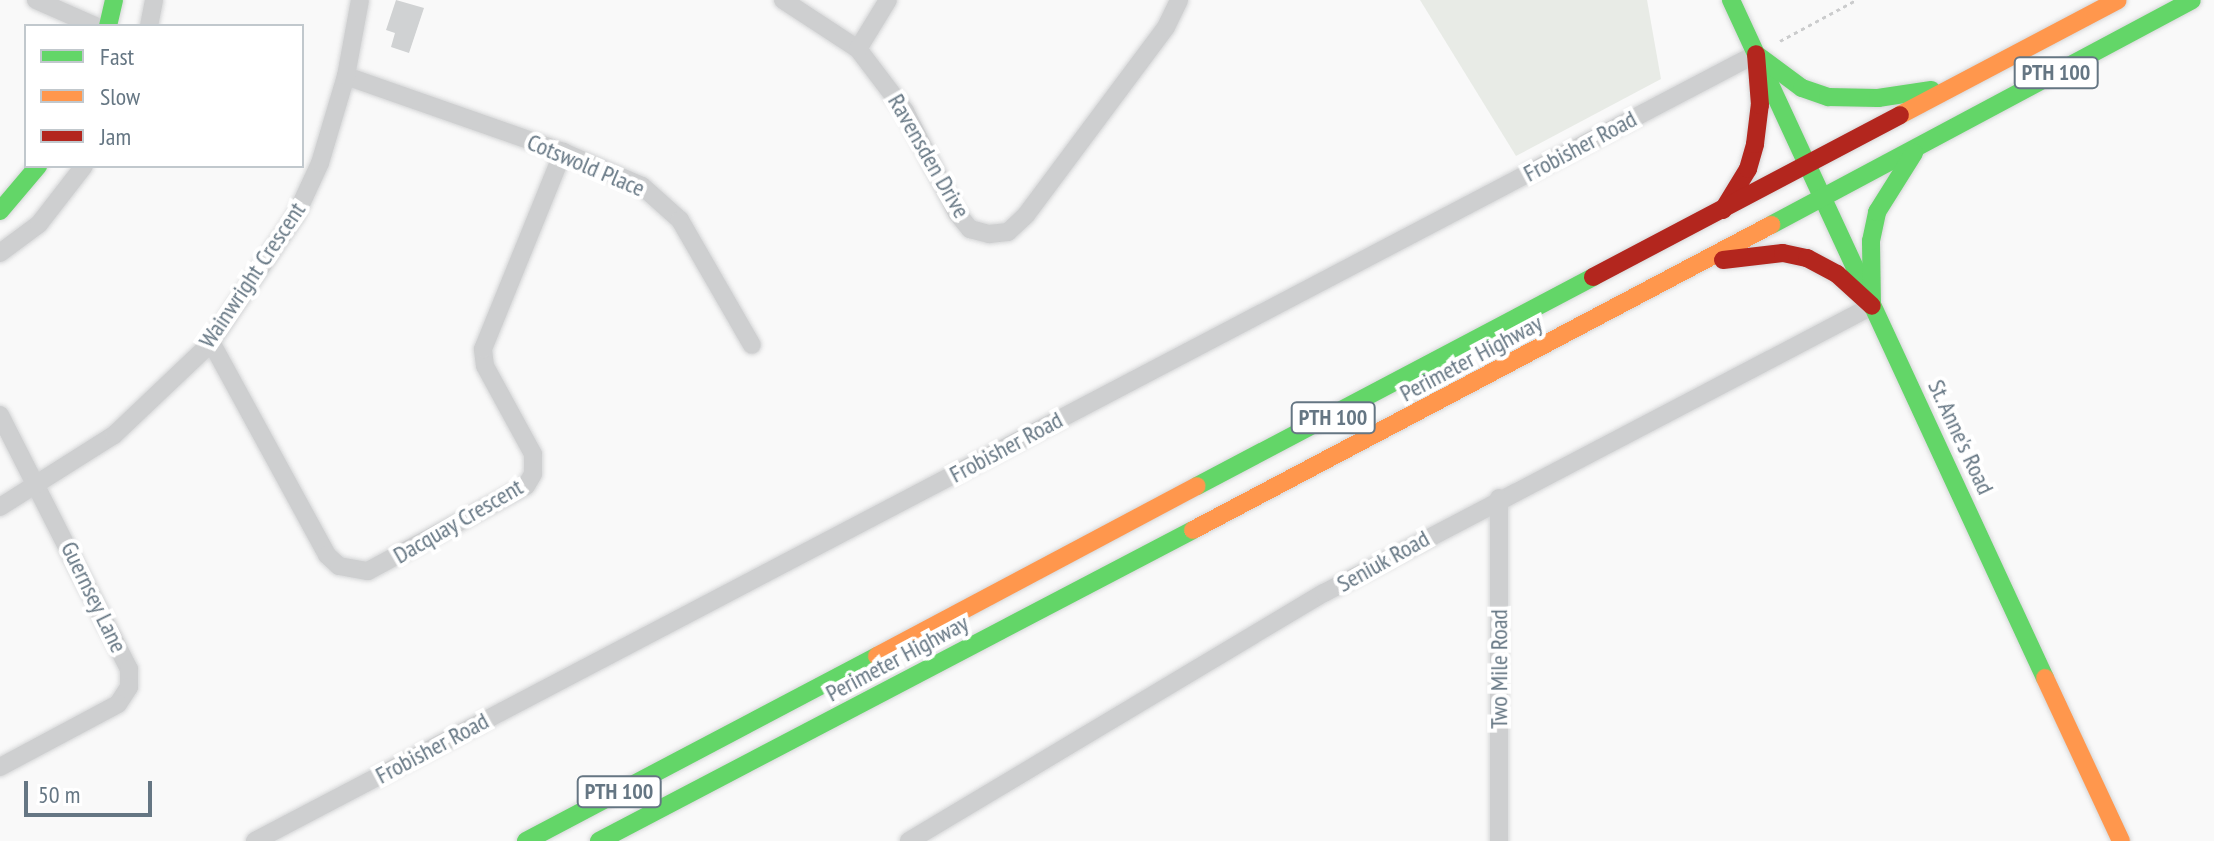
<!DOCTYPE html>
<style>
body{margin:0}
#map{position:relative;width:2214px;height:841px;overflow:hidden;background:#f9f9f9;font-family:"PT Sans Narrow",sans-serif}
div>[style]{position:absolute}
.green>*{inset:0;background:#e8ebe6}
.building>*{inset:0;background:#d0d2d3}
.path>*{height:3px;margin-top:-1.5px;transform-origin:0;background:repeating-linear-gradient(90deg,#cbcccd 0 4px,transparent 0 8px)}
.roads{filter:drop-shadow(0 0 2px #d5d6d7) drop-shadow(0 0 2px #d5d6d7)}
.street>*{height:18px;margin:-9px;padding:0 9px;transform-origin:9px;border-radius:9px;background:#cecfd0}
.fast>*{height:18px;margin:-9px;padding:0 9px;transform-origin:9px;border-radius:9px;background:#63d668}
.slow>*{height:18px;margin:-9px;padding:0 9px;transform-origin:9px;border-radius:9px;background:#ff974d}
.jam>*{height:18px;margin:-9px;padding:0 9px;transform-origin:9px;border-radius:9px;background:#b3261e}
span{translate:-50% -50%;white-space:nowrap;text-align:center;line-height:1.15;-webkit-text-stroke:8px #fff;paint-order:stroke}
.shield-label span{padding:2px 6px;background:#fff;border:2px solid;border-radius:6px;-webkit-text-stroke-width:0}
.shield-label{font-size:22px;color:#657683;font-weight:700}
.street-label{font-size:24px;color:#657683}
.legend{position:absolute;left:24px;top:24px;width:280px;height:144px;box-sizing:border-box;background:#fff;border:2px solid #c1c8cd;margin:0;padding:10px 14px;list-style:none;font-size:24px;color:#657683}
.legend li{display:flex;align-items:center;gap:16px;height:40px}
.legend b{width:40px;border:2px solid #c1c8cd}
.scale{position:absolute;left:24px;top:781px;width:128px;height:36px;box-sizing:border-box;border:4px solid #657683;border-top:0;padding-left:10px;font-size:24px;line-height:28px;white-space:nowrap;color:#657683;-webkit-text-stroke:6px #fff;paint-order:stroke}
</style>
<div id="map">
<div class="green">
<div style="clip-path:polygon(1420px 0,1647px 0,1661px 79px,1516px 156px)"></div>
</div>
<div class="building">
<div style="clip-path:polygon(396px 0,424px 8px,409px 53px,391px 47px,395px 33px,386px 30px)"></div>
</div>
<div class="path">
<div style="left:1780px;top:41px;width:86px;rotate:-28.3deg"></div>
</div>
<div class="roads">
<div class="street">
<div style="left:36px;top:0;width:64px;rotate:23.8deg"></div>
<div style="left:783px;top:0;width:90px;rotate:33.2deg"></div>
<div style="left:858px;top:49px;width:78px;rotate:52.8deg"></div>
<div style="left:905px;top:111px;width:114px;rotate:63deg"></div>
<div style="left:957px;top:213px;width:21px;rotate:51deg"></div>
<div style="left:970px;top:229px;width:20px;rotate:15deg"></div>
<div style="left:989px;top:234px;width:19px;rotate:-6deg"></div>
<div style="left:1008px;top:232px;width:25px;rotate:-43deg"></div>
<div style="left:1026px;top:215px;width:234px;rotate:-53.3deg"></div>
<div style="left:1166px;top:27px;width:30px;rotate:-64deg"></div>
<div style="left:149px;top:26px;width:26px;rotate:-79deg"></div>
<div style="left:858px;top:49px;width:57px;rotate:-58.5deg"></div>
<div style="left:346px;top:76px;width:230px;rotate:19.3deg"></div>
<div style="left:563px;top:152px;width:86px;rotate:23.3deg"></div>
<div style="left:642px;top:186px;width:51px;rotate:41.8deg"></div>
<div style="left:680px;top:220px;width:144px;rotate:60.1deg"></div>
<div style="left:0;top:253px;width:49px;rotate:-36.6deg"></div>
<div style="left:39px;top:224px;width:73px;rotate:-52.2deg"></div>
<div style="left:211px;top:342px;width:243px;rotate:61.4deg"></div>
<div style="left:327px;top:555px;width:16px;rotate:43deg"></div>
<div style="left:339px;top:566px;width:29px;rotate:10deg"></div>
<div style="left:368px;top:571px;width:179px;rotate:-28.3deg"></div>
<div style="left:526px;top:486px;width:14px;rotate:-60deg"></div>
<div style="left:533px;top:474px;width:20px;rotate:-90deg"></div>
<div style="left:533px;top:454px;width:100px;rotate:-118.6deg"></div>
<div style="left:485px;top:366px;width:17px;rotate:-97deg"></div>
<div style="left:483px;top:349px;width:213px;rotate:-67.9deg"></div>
<div style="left:0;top:415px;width:285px;rotate:63.1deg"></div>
<div style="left:129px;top:669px;width:18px;rotate:90deg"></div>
<div style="left:129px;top:687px;width:20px;rotate:123deg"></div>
<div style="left:118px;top:704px;width:134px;rotate:151.9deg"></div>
<div style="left:0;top:507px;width:135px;rotate:-32.3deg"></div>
<div style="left:114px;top:435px;width:131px;rotate:-43.5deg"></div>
<div style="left:209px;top:345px;width:156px;rotate:-56.2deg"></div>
<div style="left:296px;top:215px;width:57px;rotate:-65.2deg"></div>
<div style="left:320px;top:163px;width:91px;rotate:-73.4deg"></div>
<div style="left:346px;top:76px;width:77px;rotate:-79.6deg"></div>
<div style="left:255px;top:841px;width:1695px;rotate:-27.67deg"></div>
<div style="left:909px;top:841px;width:483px;rotate:-30.9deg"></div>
<div style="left:1324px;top:593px;width:619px;rotate:-27.64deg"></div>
<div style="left:1499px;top:841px;width:343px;rotate:-90deg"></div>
</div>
<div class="fast">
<div style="left:1731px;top:0;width:747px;rotate:65.15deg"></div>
<div style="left:108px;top:26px;width:27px;rotate:-77deg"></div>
<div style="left:1756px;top:54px;width:57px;rotate:36.5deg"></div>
<div style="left:1802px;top:88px;width:28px;rotate:19deg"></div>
<div style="left:1828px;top:97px;width:50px;rotate:1.1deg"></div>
<div style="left:1878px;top:98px;width:54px;rotate:-8.6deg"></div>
<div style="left:0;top:211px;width:59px;rotate:-49.8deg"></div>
<div style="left:1771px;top:225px;width:477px;rotate:-28.1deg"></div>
<div style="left:1872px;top:306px;width:65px;rotate:-90.9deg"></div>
<div style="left:1871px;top:241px;width:30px;rotate:-78deg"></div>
<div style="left:1877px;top:212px;width:70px;rotate:-57.9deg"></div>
<div style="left:1197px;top:486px;width:448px;rotate:-27.8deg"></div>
<div style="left:526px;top:841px;width:397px;rotate:-27.8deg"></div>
<div style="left:599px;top:841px;width:670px;rotate:-27.64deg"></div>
</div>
<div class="slow">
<div style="left:1900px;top:115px;width:246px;rotate:-27.8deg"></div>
<div style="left:1193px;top:530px;width:654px;rotate:-27.82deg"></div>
<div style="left:877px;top:656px;width:362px;rotate:-28deg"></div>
<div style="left:2045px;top:678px;width:180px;rotate:65deg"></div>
</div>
<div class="jam">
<div style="left:1723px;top:210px;width:48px;rotate:-58.6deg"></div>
<div style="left:1748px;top:169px;width:26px;rotate:-74deg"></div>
<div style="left:1755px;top:144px;width:39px;rotate:-83deg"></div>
<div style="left:1760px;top:105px;width:51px;rotate:-94.5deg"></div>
<div style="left:1723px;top:260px;width:60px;rotate:-6.7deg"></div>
<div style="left:1783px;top:253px;width:25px;rotate:12deg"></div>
<div style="left:1807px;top:258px;width:34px;rotate:28deg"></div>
<div style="left:1837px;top:274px;width:47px;rotate:42.4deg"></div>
<div style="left:1593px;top:277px;width:347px;rotate:-27.8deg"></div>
</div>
</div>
<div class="shield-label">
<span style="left:2056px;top:73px">PTH 100</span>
<span style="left:1333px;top:418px">PTH 100</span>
<span style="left:619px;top:792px">PTH 100</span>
</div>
<div class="street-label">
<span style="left:1580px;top:146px;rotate:-28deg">Frobisher Road</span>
<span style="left:929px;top:156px;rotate:60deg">Ravensden Drive</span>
<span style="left:586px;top:165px;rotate:23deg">Cotswold Place</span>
<span style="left:252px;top:275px;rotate:-56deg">Wainwright Crescent</span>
<span style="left:1471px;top:358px;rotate:-28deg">Perimeter Highway</span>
<span style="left:1961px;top:437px;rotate:65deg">St. Anne's Road</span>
<span style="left:1006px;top:447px;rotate:-28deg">Frobisher Road</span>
<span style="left:458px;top:521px;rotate:-30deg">Dacquay Crescent</span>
<span style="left:1383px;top:561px;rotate:-29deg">Seniuk Road</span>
<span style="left:94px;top:597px;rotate:64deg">Guernsey Lane</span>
<span style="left:897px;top:658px;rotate:-28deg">Perimeter Highway</span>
<span style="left:1499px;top:669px;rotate:-90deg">Two Mile Road</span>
<span style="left:432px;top:748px;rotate:-28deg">Frobisher Road</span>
</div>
<ul class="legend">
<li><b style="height:10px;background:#63d668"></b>Fast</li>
<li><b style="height:10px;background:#ff974d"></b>Slow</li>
<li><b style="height:10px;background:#b3261e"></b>Jam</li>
</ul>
<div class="scale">50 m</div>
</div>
